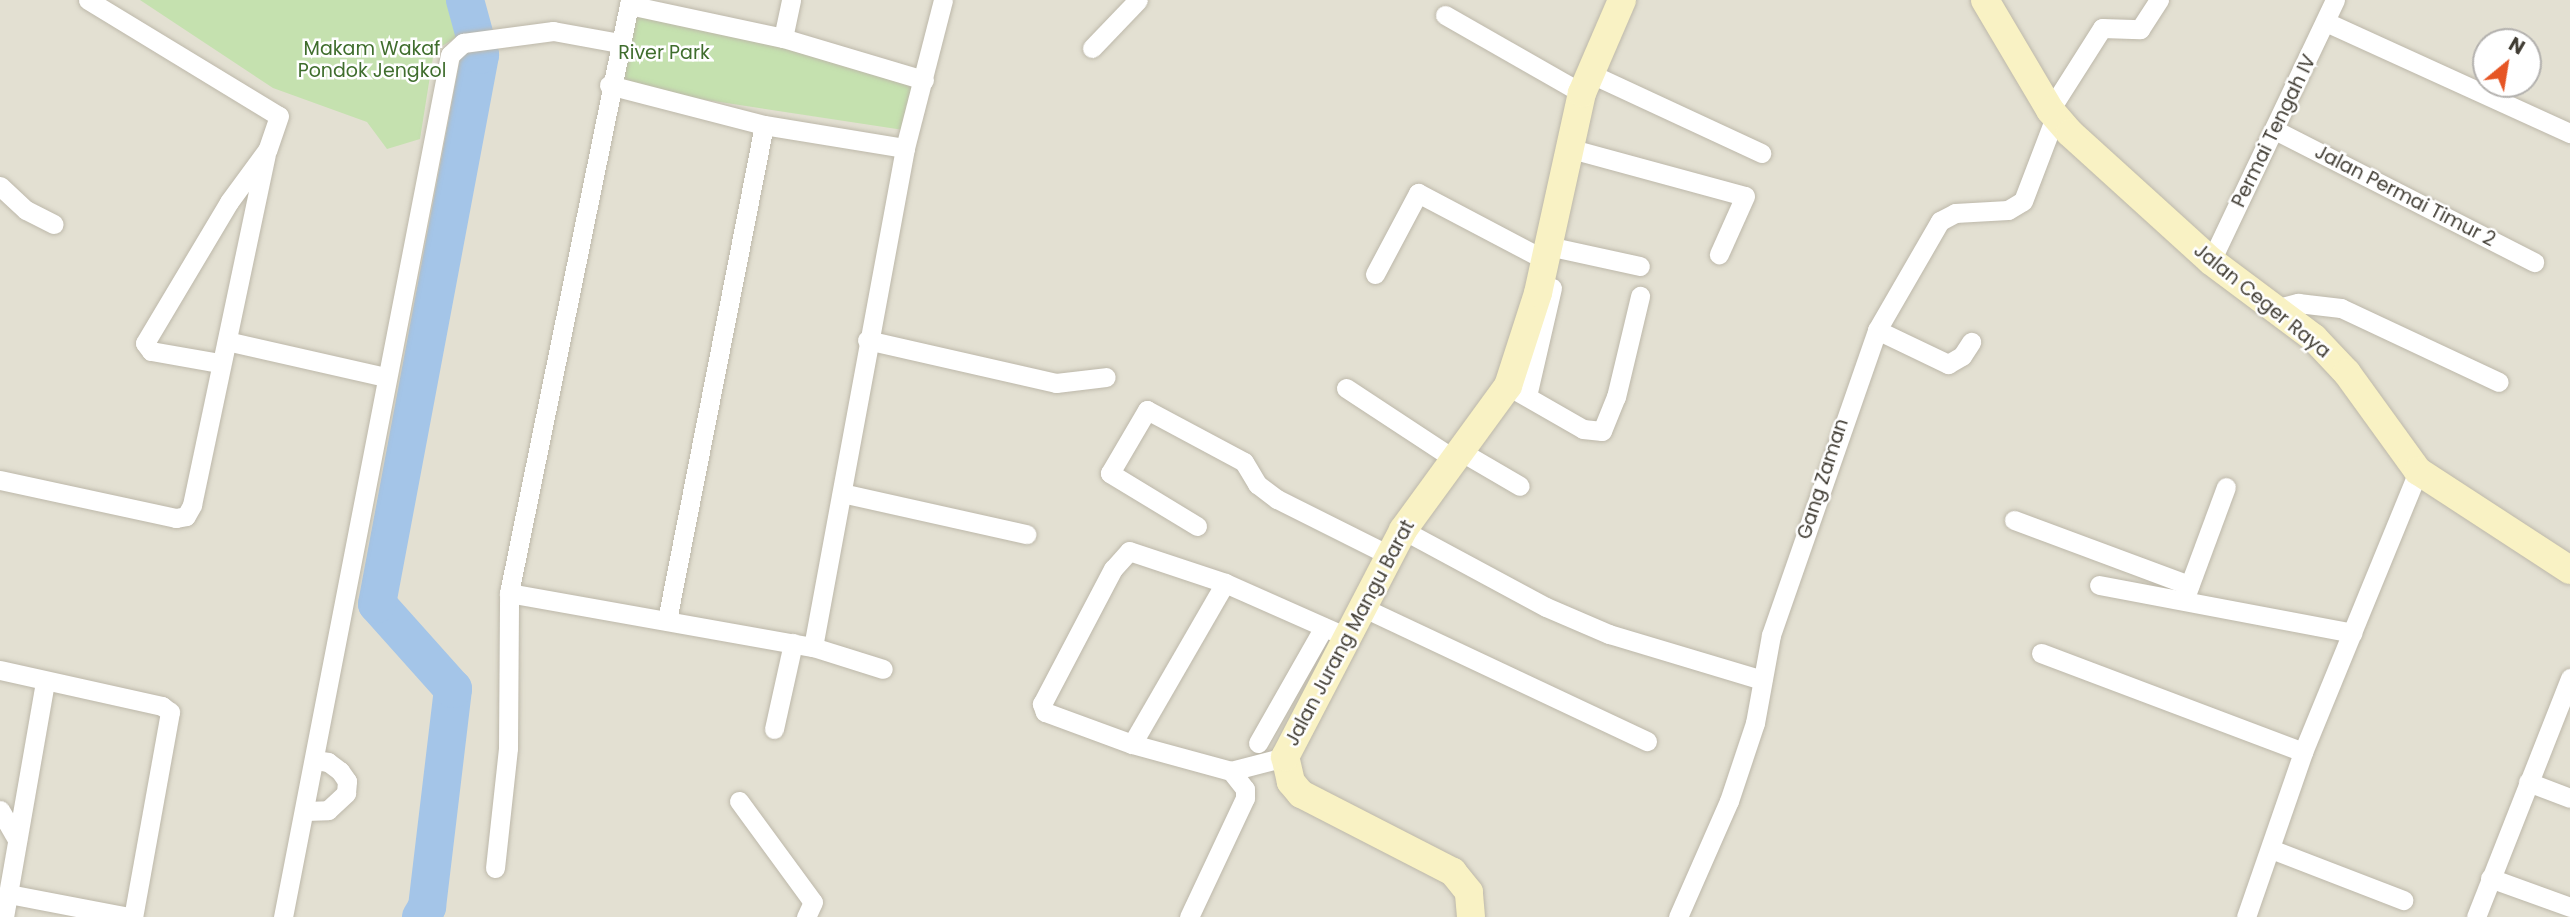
<!DOCTYPE html>
<style>
body{margin:0}
#map{position:relative;width:2570px;height:917px;overflow:hidden;background:#f0ede3;font-family:Poppins,sans-serif}
div>[style]{position:absolute}
.residential>*{inset:0;background:#e3e0d2}
.green>*{inset:0;background:#c5e1af}
.river>*{height:38px;margin:-19px;padding:0 19px;transform-origin:19px;border-radius:19px;background:#a4c5e8}
.roads{filter:drop-shadow(0 0 2px #bdb8aa) drop-shadow(0 0 2px #bdb8aa)}
.street>*{height:19px;margin:-9.5px;padding:0 9.5px;transform-origin:9.5px;border-radius:9.5px;background:#fff}
.secondary>*{height:28px;margin:-14px;padding:0 14px;transform-origin:14px;border-radius:14px;background:#f9f2c4}
span{translate:-50% -50%;white-space:nowrap;text-align:center;line-height:1.15;-webkit-text-stroke:5px #fff;paint-order:stroke}
.park-label{font-size:19px;color:#3f6d2d}
.street-label{font-size:19px;color:#413d34}
.north{position:absolute;left:2472px;top:28px;width:70px;height:70px;box-sizing:border-box;background:#fff;border:2px solid #b3b1ae;border-radius:50%;rotate:30deg;font-size:19px;font-weight:700;line-height:28px;text-align:center;color:#413d34}
.north::after{content:'';display:block;margin:auto;width:24px;height:32px;background:#e65524;clip-path:polygon(50% 0,100% 100%,50% 72%,0 100%)}
</style>
<div id="map">
<div class="residential">
<div style="clip-path:polygon(evenodd,0 0,2570px 0,2570px 917px,0 917px,0 0,2486px 42px,2528px 42px,2528px 84px,2486px 84px,2486px 42px)"></div>
</div>
<div class="green">
<div style="clip-path:polygon(140px 0,475px 0,483px 21px,434px 51px,420px 139px,387px 149px,367px 122px,273px 88px)"></div>
<div style="clip-path:polygon(629px 5px,924px 80px,910px 131px,609px 85px)"></div>
</div>
<div class="river">
<div style="left:421px;top:917px;width:12px;rotate:-59deg"></div>
<div style="left:427px;top:907px;width:220px;rotate:-83.2deg"></div>
<div style="left:453px;top:689px;width:114px;rotate:-131.8deg"></div>
<div style="left:377px;top:604px;width:559px;rotate:-79.37deg"></div>
<div style="left:480px;top:55px;width:57px;rotate:-105.3deg"></div>
</div>
<div class="roads">
<div class="street">
<div style="left:88px;top:0;width:223px;rotate:31.3deg"></div>
<div style="left:279px;top:116px;width:36px;rotate:109deg"></div>
<div style="left:267px;top:150px;width:64px;rotate:126.2deg"></div>
<div style="left:229px;top:202px;width:164px;rotate:120.8deg"></div>
<div style="left:145px;top:343px;width:10px;rotate:53deg"></div>
<div style="left:151px;top:351px;width:70px;rotate:9.9deg"></div>
<div style="left:629px;top:5px;width:157px;rotate:12.1deg"></div>
<div style="left:783px;top:38px;width:147px;rotate:16.6deg"></div>
<div style="left:1445px;top:15px;width:158px;rotate:29.7deg"></div>
<div style="left:2326px;top:22px;width:268px;rotate:24.5deg"></div>
<div style="left:783px;top:38px;width:39px;rotate:-78deg"></div>
<div style="left:1092px;top:48px;width:66px;rotate:-46.2deg"></div>
<div style="left:1589px;top:73px;width:190px;rotate:24.9deg"></div>
<div style="left:609px;top:85px;width:160px;rotate:14.5deg"></div>
<div style="left:764px;top:125px;width:143px;rotate:9.3deg"></div>
<div style="left:905px;top:148px;width:153px;rotate:-75.6deg"></div>
<div style="left:2050px;top:110px;width:97px;rotate:-57.6deg"></div>
<div style="left:2102px;top:28px;width:38px;rotate:2deg"></div>
<div style="left:2140px;top:29px;width:35px;rotate:-57deg"></div>
<div style="left:2275px;top:130px;width:291px;rotate:27deg"></div>
<div style="left:1568px;top:148px;width:183px;rotate:15.2deg"></div>
<div style="left:1745px;top:196px;width:64px;rotate:114.1deg"></div>
<div style="left:0;top:186px;width:35px;rotate:43deg"></div>
<div style="left:26px;top:210px;width:31px;rotate:27deg"></div>
<div style="left:1548px;top:246px;width:94px;rotate:12.3deg"></div>
<div style="left:2211px;top:261px;width:289px;rotate:-64.6deg"></div>
<div style="left:1375px;top:274px;width:92px;rotate:-62deg"></div>
<div style="left:1418px;top:193px;width:144px;rotate:27.8deg"></div>
<div style="left:2275px;top:309px;width:24px;rotate:-15deg"></div>
<div style="left:2298px;top:303px;width:43px;rotate:6.6deg"></div>
<div style="left:2341px;top:308px;width:174px;rotate:25.1deg"></div>
<div style="left:1877px;top:330px;width:79px;rotate:25.6deg"></div>
<div style="left:1948px;top:364px;width:16px;rotate:-30deg"></div>
<div style="left:1962px;top:356px;width:17px;rotate:-57deg"></div>
<div style="left:867px;top:340px;width:194px;rotate:12.8deg"></div>
<div style="left:1056px;top:383px;width:50px;rotate:-6.8deg"></div>
<div style="left:227px;top:341px;width:162px;rotate:12.8deg"></div>
<div style="left:1508px;top:386px;width:86px;rotate:29.8deg"></div>
<div style="left:1583px;top:429px;width:19px;rotate:6deg"></div>
<div style="left:1602px;top:431px;width:37px;rotate:-68deg"></div>
<div style="left:1616px;top:397px;width:104px;rotate:-76.6deg"></div>
<div style="left:1346px;top:388px;width:129px;rotate:33.3deg"></div>
<div style="left:1527px;top:396px;width:111px;rotate:-77deg"></div>
<div style="left:1460px;top:451px;width:69px;rotate:30.3deg"></div>
<div style="left:0;top:480px;width:180px;rotate:12.2deg"></div>
<div style="left:176px;top:518px;width:10px;rotate:-11deg"></div>
<div style="left:186px;top:516px;width:13px;rotate:-61deg"></div>
<div style="left:192px;top:505px;width:358px;rotate:-78.1deg"></div>
<div style="left:842px;top:493px;width:189px;rotate:12.6deg"></div>
<div style="left:2014px;top:520px;width:187px;rotate:20.4deg"></div>
<div style="left:1197px;top:526px;width:102px;rotate:-148.7deg"></div>
<div style="left:1110px;top:473px;width:73px;rotate:-59.6deg"></div>
<div style="left:1147px;top:410px;width:110px;rotate:28.2deg"></div>
<div style="left:1244px;top:462px;width:26px;rotate:59deg"></div>
<div style="left:1257px;top:484px;width:25px;rotate:37deg"></div>
<div style="left:1277px;top:499px;width:125px;rotate:26.6deg"></div>
<div style="left:1403px;top:530px;width:162px;rotate:28.3deg"></div>
<div style="left:1546px;top:607px;width:69px;rotate:23.2deg"></div>
<div style="left:1609px;top:634px;width:160px;rotate:16.7deg"></div>
<div style="left:2099px;top:585px;width:258px;rotate:10.7deg"></div>
<div style="left:509px;top:593px;width:309px;rotate:10.1deg"></div>
<div style="left:813px;top:647px;width:73px;rotate:17.4deg"></div>
<div style="left:2186px;top:595px;width:115px;rotate:-69.7deg"></div>
<div style="left:1362px;top:607px;width:315px;rotate:25.2deg"></div>
<div style="left:667px;top:620px;width:504px;rotate:-78.91deg"></div>
<div style="left:813px;top:647px;width:507px;rotate:-79.55deg"></div>
<div style="left:2041px;top:653px;width:280px;rotate:20.7deg"></div>
<div style="left:0;top:670px;width:166px;rotate:12.5deg"></div>
<div style="left:162px;top:706px;width:10px;rotate:37deg"></div>
<div style="left:170px;top:712px;width:208px;rotate:100.2deg"></div>
<div style="left:774px;top:729px;width:88px;rotate:-77.5deg"></div>
<div style="left:1258px;top:743px;width:133px;rotate:-60.4deg"></div>
<div style="left:1132px;top:744px;width:186px;rotate:-60deg"></div>
<div style="left:1285px;top:757px;width:56px;rotate:165.5deg"></div>
<div style="left:1231px;top:771px;width:103px;rotate:-164.7deg"></div>
<div style="left:1132px;top:744px;width:93px;rotate:-159.8deg"></div>
<div style="left:1045px;top:712px;width:9px;rotate:-111deg"></div>
<div style="left:1042px;top:704px;width:153px;rotate:-62.3deg"></div>
<div style="left:1113px;top:569px;width:24px;rotate:-48deg"></div>
<div style="left:1129px;top:551px;width:101px;rotate:18.4deg"></div>
<div style="left:1225px;top:583px;width:133px;rotate:23.9deg"></div>
<div style="left:2528px;top:782px;width:45px;rotate:20.9deg"></div>
<div style="left:739px;top:801px;width:125px;rotate:53.8deg"></div>
<div style="left:813px;top:902px;width:17px;rotate:115deg"></div>
<div style="left:0;top:810px;width:34px;rotate:60deg"></div>
<div style="left:305px;top:811px;width:23px;rotate:-2deg"></div>
<div style="left:328px;top:810px;width:25px;rotate:-43deg"></div>
<div style="left:346px;top:793px;width:12px;rotate:-85deg"></div>
<div style="left:347px;top:781px;width:12px;rotate:-125deg"></div>
<div style="left:340px;top:771px;width:15px;rotate:-143deg"></div>
<div style="left:328px;top:762px;width:12px;rotate:-171deg"></div>
<div style="left:2271px;top:849px;width:142px;rotate:21.1deg"></div>
<div style="left:495px;top:868px;width:121px;rotate:-83.8deg"></div>
<div style="left:508px;top:748px;width:155px;rotate:-89.6deg"></div>
<div style="left:509px;top:593px;width:605px;rotate:-78.47deg"></div>
<div style="left:2490px;top:878px;width:85px;rotate:19.9deg"></div>
<div style="left:9px;top:894px;width:121px;rotate:10.9deg"></div>
<div style="left:4px;top:917px;width:238px;rotate:-80.1deg"></div>
<div style="left:283px;top:917px;width:878px;rotate:-79.04deg"></div>
<div style="left:450px;top:55px;width:18px;rotate:-43deg"></div>
<div style="left:463px;top:43px;width:91px;rotate:-7.6deg"></div>
<div style="left:553px;top:31px;width:68px;rotate:10.2deg"></div>
<div style="left:1189px;top:917px;width:132px;rotate:-64.8deg"></div>
<div style="left:1245px;top:798px;width:9px;rotate:-90deg"></div>
<div style="left:1245px;top:789px;width:23px;rotate:-128deg"></div>
<div style="left:1678px;top:917px;width:127px;rotate:-66.3deg"></div>
<div style="left:1729px;top:801px;width:82px;rotate:-71.6deg"></div>
<div style="left:1755px;top:723px;width:89px;rotate:-79.7deg"></div>
<div style="left:1771px;top:635px;width:323px;rotate:-70.8deg"></div>
<div style="left:1877px;top:330px;width:126px;rotate:-60deg"></div>
<div style="left:1940px;top:221px;width:17px;rotate:-28deg"></div>
<div style="left:1955px;top:213px;width:53px;rotate:-3.2deg"></div>
<div style="left:2008px;top:210px;width:17px;rotate:-31deg"></div>
<div style="left:2023px;top:201px;width:90px;rotate:-69.1deg"></div>
<div style="left:2246px;top:917px;width:175px;rotate:-70.9deg"></div>
<div style="left:2303px;top:752px;width:304px;rotate:-67.7deg"></div>
<div style="left:2476px;top:917px;width:257px;rotate:-68.5deg"></div>
</div>
<div class="secondary">
<div style="left:1985px;top:0;width:128px;rotate:59.4deg"></div>
<div style="left:2050px;top:110px;width:30px;rotate:49deg"></div>
<div style="left:2070px;top:133px;width:190px;rotate:42.2deg"></div>
<div style="left:2211px;top:261px;width:129px;rotate:36.8deg"></div>
<div style="left:2314px;top:338px;width:48px;rotate:46.7deg"></div>
<div style="left:2347px;top:373px;width:121px;rotate:54.1deg"></div>
<div style="left:2418px;top:471px;width:181px;rotate:33.1deg"></div>
<div style="left:1471px;top:917px;width:25px;rotate:-95deg"></div>
<div style="left:1469px;top:892px;width:26px;rotate:-129deg"></div>
<div style="left:1453px;top:872px;width:171px;rotate:-152.8deg"></div>
<div style="left:1301px;top:794px;width:16px;rotate:-130deg"></div>
<div style="left:1291px;top:782px;width:26px;rotate:-103deg"></div>
<div style="left:1285px;top:757px;width:256px;rotate:-62.5deg"></div>
<div style="left:1403px;top:530px;width:178px;rotate:-53.9deg"></div>
<div style="left:1508px;top:386px;width:98px;rotate:-72.1deg"></div>
<div style="left:1538px;top:293px;width:205px;rotate:-77.6deg"></div>
<div style="left:1582px;top:93px;width:101px;rotate:-66.7deg"></div>
</div>
</div>
<div class="park-label">
<span style="left:372px;top:60px">Makam Wakaf<br>Pondok Jengkol</span>
<span style="left:664px;top:53px">River Park</span>
</div>
<div class="street-label">
<span style="left:2274px;top:131px;rotate:-64deg">Permai Tengah IV</span>
<span style="left:2405px;top:196px;rotate:27deg">Jalan Permai Timur 2</span>
<span style="left:2262px;top:301px;rotate:39deg">Jalan Ceger Raya</span>
<span style="left:1823px;top:479px;rotate:-72deg">Gang Zaman</span>
<span style="left:1350px;top:633px;rotate:-62deg">Jalan Jurang Mangu Barat</span>
</div>
<div class="north">N</div>
</div>
